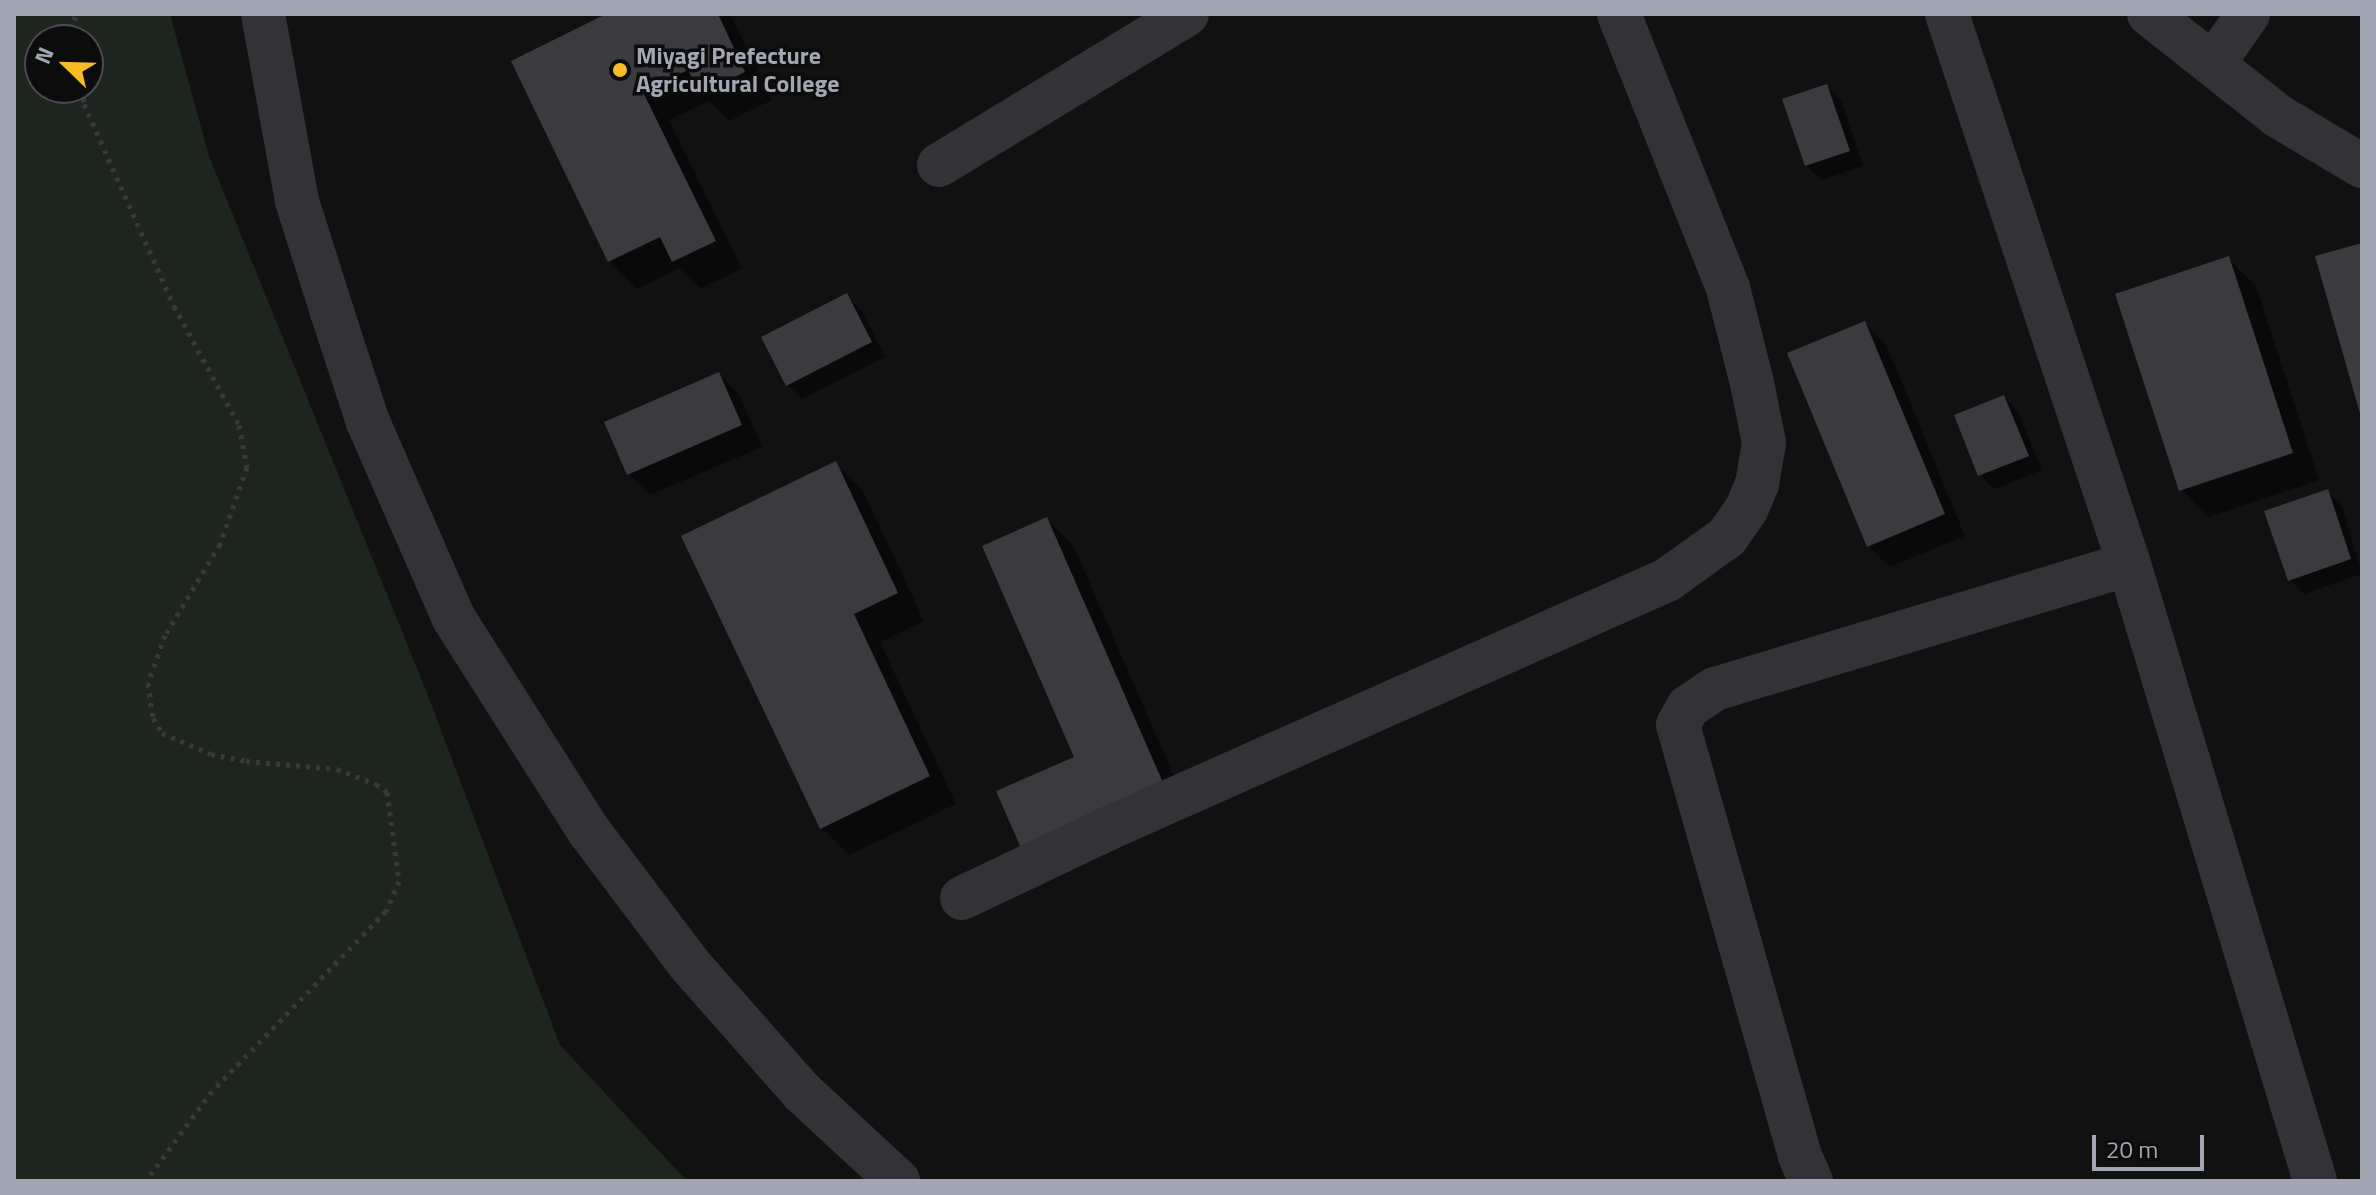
<!DOCTYPE html>
<style>
body{margin:0}
#map{position:relative;width:2376px;height:1195px;overflow:hidden;background:#111112;font-family:"Titillium Web",sans-serif}
div>[style]{position:absolute}
.green>*{inset:0;background:#1d251e}
.shadow>*{inset:0;background:#0007}
.building>*{inset:0;background:#3b3b3f}
.path>*{height:5px;margin-top:-2.5px;transform-origin:0;background:repeating-linear-gradient(90deg,#38393e 0 4px,transparent 0 10px)}
.minor>*{height:44px;margin:-22px;padding:0 22px;transform-origin:22px;border-radius:22px;background:#323237}
.dots>*{width:22px;height:22px;translate:-50% -50%;box-sizing:border-box;border:4px solid #0c0c0d;border-radius:50%}
span{translate:-50% -50%;white-space:nowrap;text-align:center;line-height:1.15;-webkit-text-stroke:7px #0c0c0d;paint-order:stroke}
.poi-label{font-size:24px;color:#a2a6b3;font-weight:700}
.left{translate:0 -50%;text-align:left}
.frame{position:absolute;inset:0;border:16px solid #a2a6b3;pointer-events:none}
.north{position:absolute;left:24px;top:24px;width:80px;height:80px;box-sizing:border-box;background:#0c0c0d;border:2px solid #484a4f;border-radius:50%;rotate:293deg;font-size:22px;font-weight:700;line-height:32px;text-align:center;color:#a2a6b3}
.north::after{content:'';display:block;margin:auto;width:28px;height:36px;background:#f6bb25;clip-path:polygon(50% 0,100% 100%,50% 72%,0 100%)}
.scale{position:absolute;left:2092px;top:1135px;width:112px;height:36px;box-sizing:border-box;border:4px solid #a2a6b3;border-top:0;padding-left:10px;font-size:24px;line-height:28px;white-space:nowrap;color:#a2a6b3;-webkit-text-stroke:6px #0c0c0d;paint-order:stroke}
</style>
<div id="map">
<div class="green">
<div style="clip-path:polygon(evenodd,14px 14px,170px 14px,209px 156px,425px 688px,560px 1045px,687px 1181px,14px 1181px,14px 14px,40px 40px,88px 40px,88px 88px,40px 88px,40px 40px)"></div>
</div>
<div class="shadow">
<div style="clip-path:polygon(606px 14px,730px 14px,772px 100px,729px 121px,709px 101px,669px 120px,742px 269px,701px 288px,680px 268px,637px 289px,610px 261px,514px 62px)"></div>
<div style="clip-path:polygon(1827px 86px,1841px 100px,1863px 166px,1821px 180px,1806px 165px)"></div>
<div style="clip-path:polygon(2228px 259px,2256px 286px,2319px 480px,2208px 517px,2181px 489px)"></div>
<div style="clip-path:polygon(846px 295px,861px 310px,885px 357px,802px 399px,788px 385px)"></div>
<div style="clip-path:polygon(1864px 323px,1886px 344px,1965px 536px,1890px 567px,1868px 546px)"></div>
<div style="clip-path:polygon(719px 374px,740px 396px,762px 447px,650px 495px,629px 474px)"></div>
<div style="clip-path:polygon(2004px 397px,2018px 412px,2042px 470px,1994px 489px,1980px 475px)"></div>
<div style="clip-path:polygon(835px 464px,863px 491px,924px 621px,880px 642px,956px 804px,849px 855px,822px 828px)"></div>
<div style="clip-path:polygon(2327px 492px,2342px 506px,2362px 574px,2304px 594px,2289px 579px)"></div>
<div style="clip-path:polygon(1047px 519px,1074px 547px,1190px 813px,1077px 758px)"></div>
</div>
<div class="building">
<div style="clip-path:polygon(606px 14px,718px 14px,745px 72px,700px 94px,688px 70px,643px 92px,716px 241px,672px 262px,660px 237px,608px 262px,511px 61px)"></div>
<div style="clip-path:polygon(1827px 84px,1850px 151px,1805px 166px,1782px 99px)"></div>
<div style="clip-path:polygon(2362px 243px,2362px 416px,2361px 417px,2315px 256px)"></div>
<div style="clip-path:polygon(2229px 256px,2293px 453px,2179px 491px,2115px 294px)"></div>
<div style="clip-path:polygon(847px 293px,872px 342px,786px 386px,761px 337px)"></div>
<div style="clip-path:polygon(1865px 321px,1945px 514px,1867px 547px,1787px 353px)"></div>
<div style="clip-path:polygon(719px 372px,742px 425px,627px 475px,604px 422px)"></div>
<div style="clip-path:polygon(2004px 395px,2029px 456px,1978px 476px,1954px 415px)"></div>
<div style="clip-path:polygon(836px 461px,898px 593px,854px 614px,930px 776px,820px 829px,681px 536px)"></div>
<div style="clip-path:polygon(2328px 489px,2351px 559px,2288px 581px,2264px 511px)"></div>
<div style="clip-path:polygon(1047px 517px,1164px 785px,1021px 848px,996px 791px,1074px 757px,982px 546px)"></div>
</div>
<div class="path">
<div style="left:74px;top:40px;width:26px;rotate:-88deg"></div>
<div style="left:82px;top:88px;width:16px;rotate:83deg"></div>
<div style="left:84px;top:104px;width:221px;rotate:66deg"></div>
<div style="left:174px;top:306px;width:136px;rotate:61.4deg"></div>
<div style="left:239px;top:425px;width:43px;rotate:79.2deg"></div>
<div style="left:247px;top:467px;width:82px;rotate:109.3deg"></div>
<div style="left:220px;top:544px;width:106px;rotate:121.1deg"></div>
<div style="left:165px;top:635px;width:51px;rotate:109.5deg"></div>
<div style="left:148px;top:683px;width:35px;rotate:82deg"></div>
<div style="left:153px;top:718px;width:17px;rotate:59deg"></div>
<div style="left:162px;top:733px;width:53px;rotate:23.2deg"></div>
<div style="left:211px;top:754px;width:36px;rotate:11deg"></div>
<div style="left:246px;top:761px;width:91px;rotate:5deg"></div>
<div style="left:337px;top:769px;width:42px;rotate:21deg"></div>
<div style="left:376px;top:784px;width:14px;rotate:36deg"></div>
<div style="left:387px;top:792px;width:90px;rotate:82.3deg"></div>
<div style="left:399px;top:881px;width:33px;rotate:113deg"></div>
<div style="left:386px;top:911px;width:250px;rotate:134deg"></div>
<div style="left:212px;top:1091px;width:112px;rotate:126.3deg"></div>
</div>
<div class="minor">
<div style="left:263px;top:14px;width:190px;rotate:79.7deg"></div>
<div style="left:297px;top:201px;width:116px;rotate:72.5deg"></div>
<div style="left:332px;top:312px;width:116px;rotate:71.9deg"></div>
<div style="left:368px;top:422px;width:213px;rotate:66.4deg"></div>
<div style="left:453px;top:617px;width:254px;rotate:57.6deg"></div>
<div style="left:589px;top:831px;width:168px;rotate:53deg"></div>
<div style="left:690px;top:965px;width:169px;rotate:48.6deg"></div>
<div style="left:802px;top:1092px;width:131px;rotate:42.8deg"></div>
<div style="left:1947px;top:14px;width:579px;rotate:71.69deg"></div>
<div style="left:2129px;top:564px;width:644px;rotate:73.22deg"></div>
<div style="left:2149px;top:14px;width:164px;rotate:38.3deg"></div>
<div style="left:2278px;top:116px;width:98px;rotate:30.8deg"></div>
<div style="left:2214px;top:63px;width:60px;rotate:-55.2deg"></div>
<div style="left:939px;top:165px;width:290px;rotate:-31.3deg"></div>
<div style="left:962px;top:898px;width:161px;rotate:-25.4deg"></div>
<div style="left:1107px;top:829px;width:613px;rotate:-23.97deg"></div>
<div style="left:1667px;top:580px;width:74px;rotate:-35.6deg"></div>
<div style="left:1727px;top:537px;width:33px;rotate:-55deg"></div>
<div style="left:1746px;top:510px;width:28px;rotate:-67deg"></div>
<div style="left:1757px;top:484px;width:42px;rotate:-80.3deg"></div>
<div style="left:1764px;top:443px;width:61px;rotate:-101.3deg"></div>
<div style="left:1752px;top:383px;width:98px;rotate:-104.2deg"></div>
<div style="left:1728px;top:288px;width:295px;rotate:-111.7deg"></div>
<div style="left:1811px;top:1181px;width:27px;rotate:-114deg"></div>
<div style="left:1800px;top:1156px;width:448px;rotate:-105.8deg"></div>
<div style="left:1678px;top:725px;width:21px;rotate:-61deg"></div>
<div style="left:1688px;top:707px;width:32px;rotate:-34deg"></div>
<div style="left:1715px;top:689px;width:432px;rotate:-16.8deg"></div>
</div>
<div class="dots">
<div style="left:620px;top:70px;background:#f6bb25"></div>
</div>
<div class="poi-label">
<span class="left" style="left:636px;top:70px">Miyagi Prefecture<br>Agricultural College</span>
</div>
<div class="frame"></div>
<div class="north">N</div>
<div class="scale">20 m</div>
</div>
